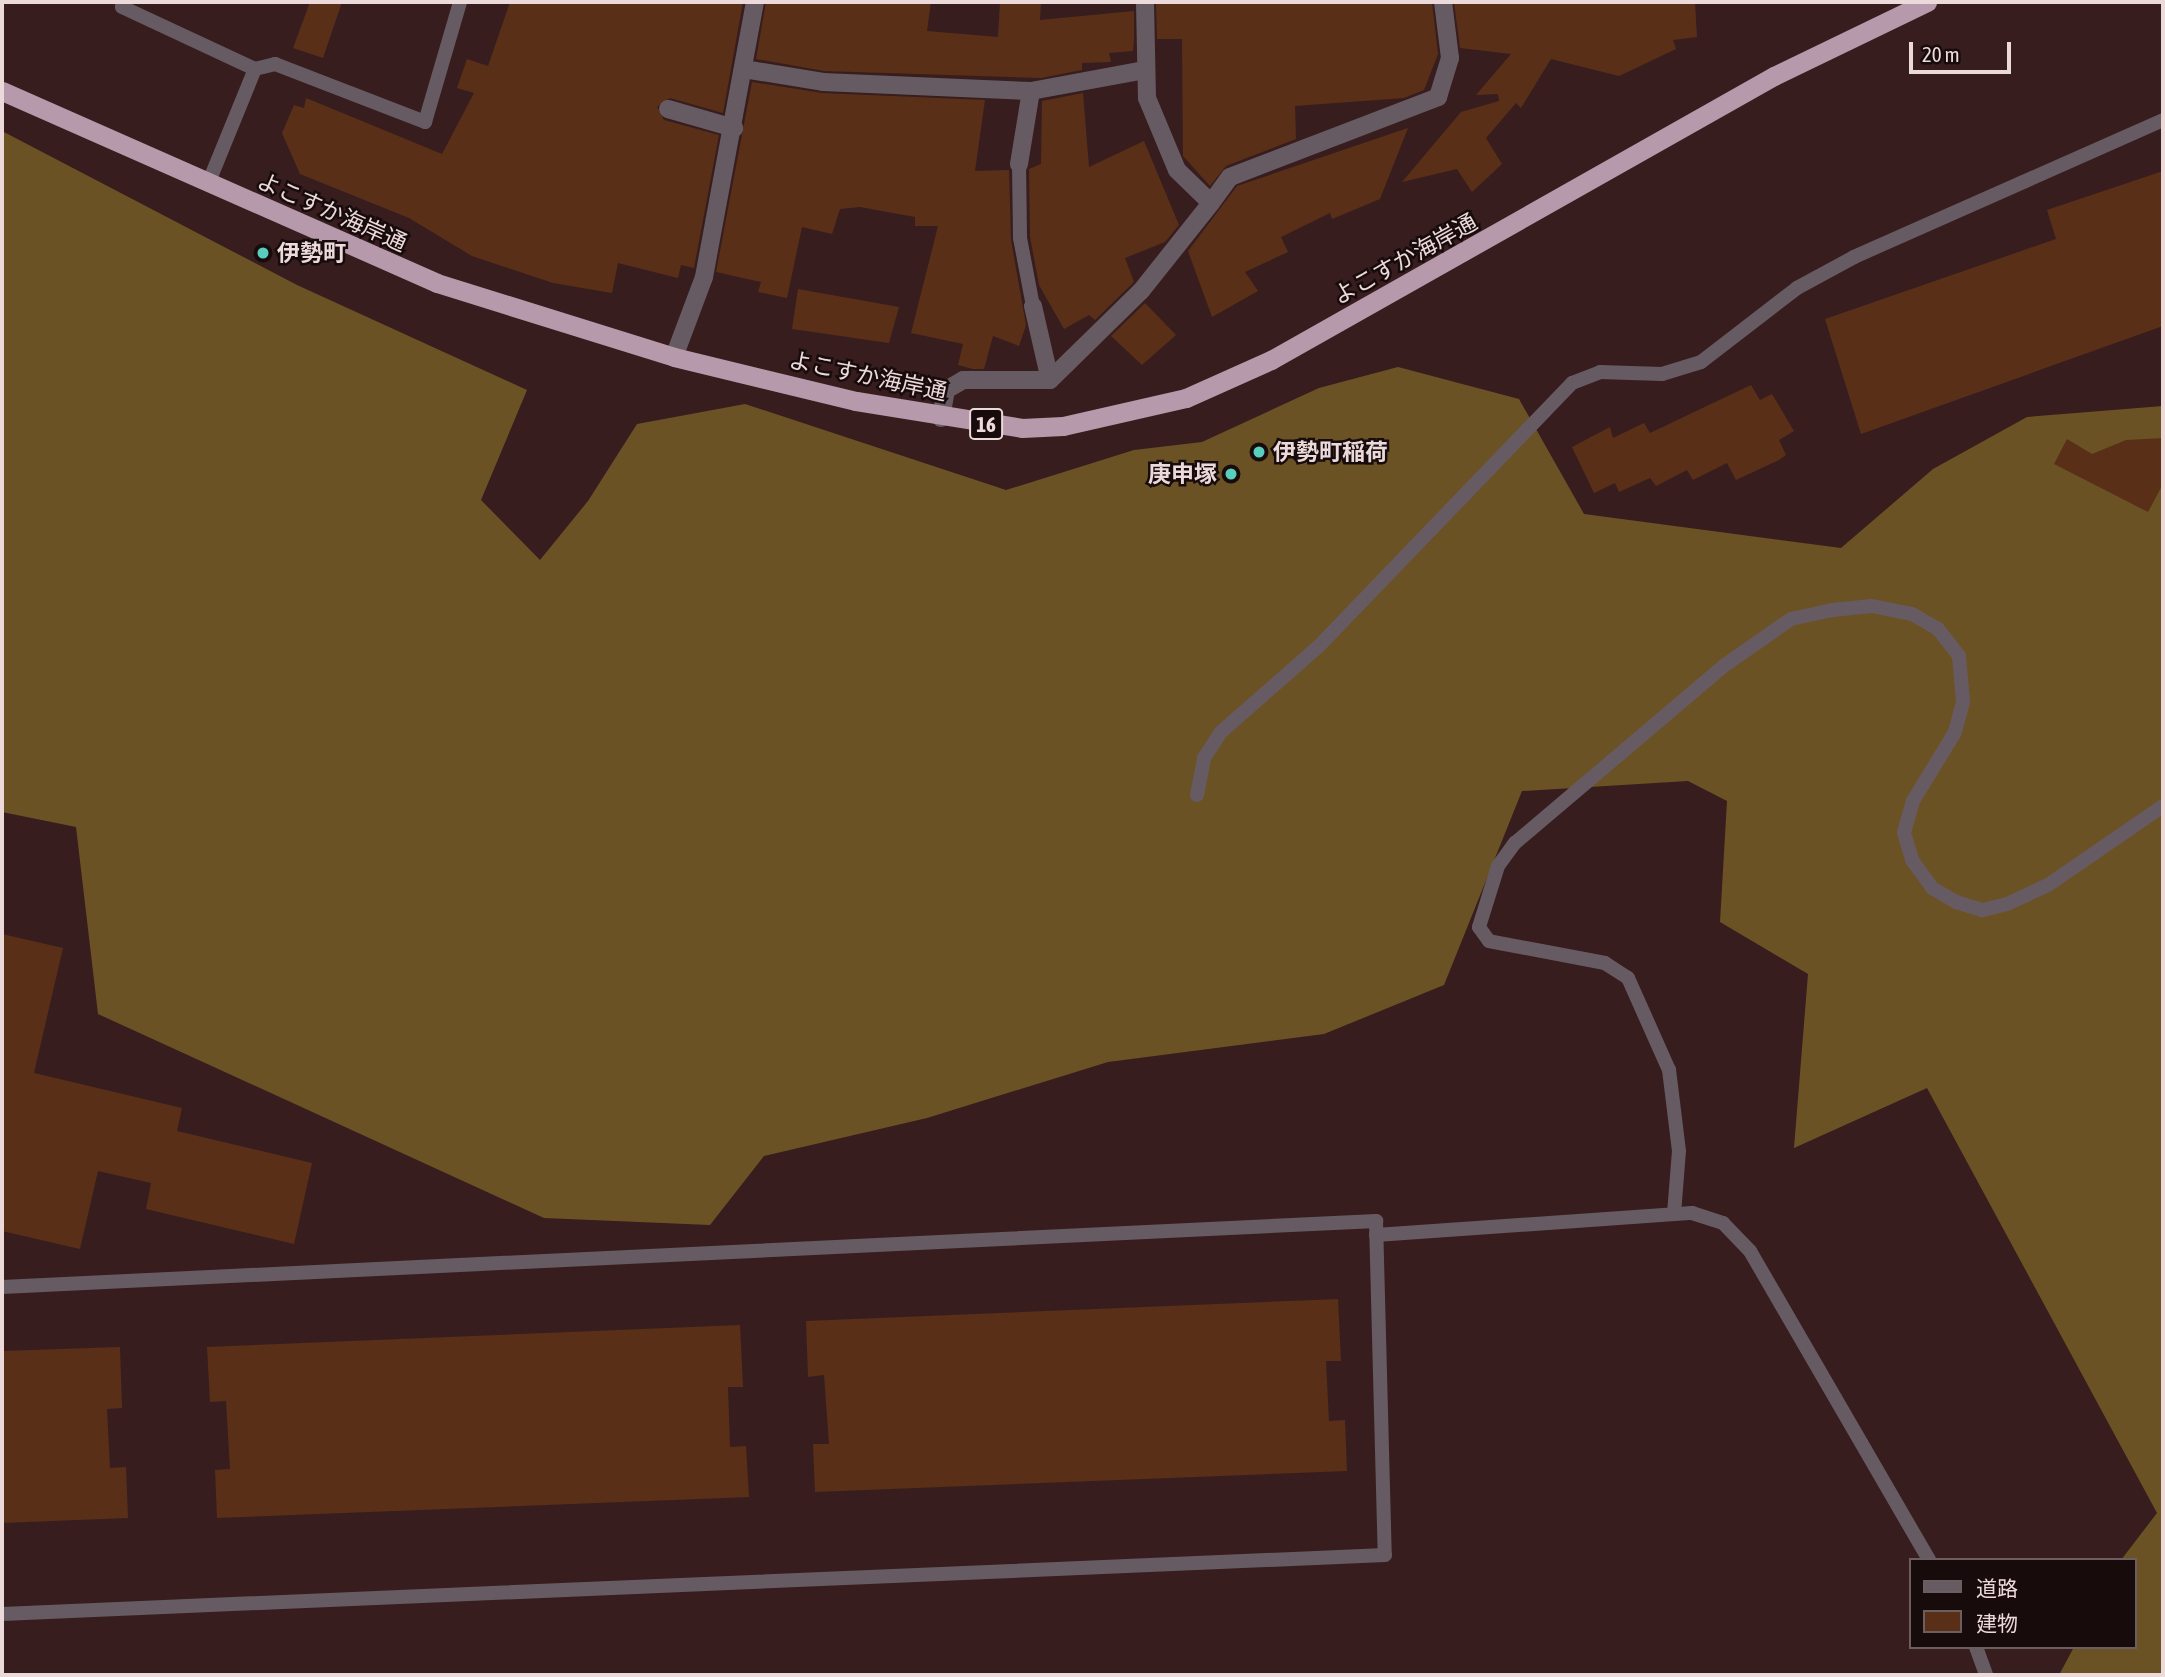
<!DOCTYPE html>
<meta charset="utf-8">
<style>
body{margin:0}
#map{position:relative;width:2165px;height:1677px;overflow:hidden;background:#381d1f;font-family:"Asap Condensed","Noto Sans JP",sans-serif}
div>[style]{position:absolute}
.forest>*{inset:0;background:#6b5225}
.building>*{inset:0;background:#592f18}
.service>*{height:14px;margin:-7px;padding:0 7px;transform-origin:7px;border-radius:7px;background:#675b63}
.minor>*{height:18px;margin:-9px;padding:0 9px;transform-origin:9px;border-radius:9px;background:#675b63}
.trunk>*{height:19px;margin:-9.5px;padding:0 9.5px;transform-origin:9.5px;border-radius:9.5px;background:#b69aab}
.dots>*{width:19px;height:19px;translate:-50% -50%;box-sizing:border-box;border:4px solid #170b0c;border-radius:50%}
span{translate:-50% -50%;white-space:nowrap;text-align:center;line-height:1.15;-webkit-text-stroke:5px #170b0c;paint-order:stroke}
.shield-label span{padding:2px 5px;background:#170b0c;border:2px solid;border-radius:5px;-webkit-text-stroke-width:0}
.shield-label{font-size:21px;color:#ecd9da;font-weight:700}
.street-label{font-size:23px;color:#ecd9da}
.poi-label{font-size:23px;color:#ecd9da;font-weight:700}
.left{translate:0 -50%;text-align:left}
.right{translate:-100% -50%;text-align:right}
.frame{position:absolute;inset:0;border:4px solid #ecd9da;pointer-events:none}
.legend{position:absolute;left:1909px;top:1558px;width:228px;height:91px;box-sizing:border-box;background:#170b0c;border:2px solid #6c5d5e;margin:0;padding:9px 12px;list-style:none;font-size:21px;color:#ecd9da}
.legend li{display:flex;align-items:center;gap:14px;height:35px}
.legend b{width:35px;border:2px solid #6c5d5e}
.scale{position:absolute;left:1909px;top:42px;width:102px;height:32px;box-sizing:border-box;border:4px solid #ecd9da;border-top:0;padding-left:9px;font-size:21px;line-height:24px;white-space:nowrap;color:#ecd9da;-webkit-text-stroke:5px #170b0c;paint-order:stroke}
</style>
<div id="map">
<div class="forest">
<div style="clip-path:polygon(2px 131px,297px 285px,527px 390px,481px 500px,540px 560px,588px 501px,637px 424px,745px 404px,1006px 490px,1134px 450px,1202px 442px,1319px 388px,1398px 367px,1519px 399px,1584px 514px,1841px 548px,1933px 469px,2027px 417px,2163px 406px,2163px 1675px,2059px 1675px,2074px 1647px,2135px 1647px,2135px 1560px,2121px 1560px,2157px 1513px,1927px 1088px,1794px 1148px,1808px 974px,1720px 922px,1727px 801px,1688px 781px,1522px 791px,1444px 985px,1324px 1034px,1108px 1062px,927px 1118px,764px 1156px,710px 1225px,544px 1218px,98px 1014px,76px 827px,2px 812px)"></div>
</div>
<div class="building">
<div style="clip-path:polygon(310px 2px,342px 2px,323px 58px,293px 48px)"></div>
<div style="clip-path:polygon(510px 2px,743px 2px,723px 113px,670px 98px,657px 107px,664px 120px,719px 135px,694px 268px,681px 265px,678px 278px,618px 263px,612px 293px,553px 283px,472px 256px,409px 218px,300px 174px,282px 133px,294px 105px,304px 108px,306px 98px,442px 154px,474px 93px,457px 88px,467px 59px,488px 66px)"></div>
<div style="clip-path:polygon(766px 2px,931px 2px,927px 31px,998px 37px,1000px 2px,1041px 2px,1040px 20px,1134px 11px,1134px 40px,1133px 51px,1109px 53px,1111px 62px,1082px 63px,1082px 70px,1041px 78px,824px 71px,756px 59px)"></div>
<div style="clip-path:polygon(1156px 2px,1432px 2px,1438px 54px,1424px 90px,1404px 98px,1295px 106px,1296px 139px,1226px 166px,1210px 186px,1183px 156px,1182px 39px,1157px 39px)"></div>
<div style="clip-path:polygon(1454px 2px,1695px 2px,1697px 37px,1673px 40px,1676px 49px,1619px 76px,1551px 59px,1521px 108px,1516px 103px,1486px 138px,1502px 164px,1472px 192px,1457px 169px,1402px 182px,1461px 112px,1499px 101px,1498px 94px,1476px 95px,1511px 54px,1460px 48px)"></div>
<div style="clip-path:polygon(752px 82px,822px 93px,985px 100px,975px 171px,1009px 170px,1011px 240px,1026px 325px,1019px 346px,993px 336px,984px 369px,973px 369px,958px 365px,963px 344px,911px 333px,938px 226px,915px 226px,915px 217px,860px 207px,840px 209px,832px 234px,802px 227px,787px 298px,758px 292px,761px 282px,716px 272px)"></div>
<div style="clip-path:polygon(1083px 93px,1089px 167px,1144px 141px,1179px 225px,1165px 242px,1125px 258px,1134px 282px,1095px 320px,1089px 315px,1064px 329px,1039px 285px,1030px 237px,1029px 169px,1041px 164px,1042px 101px)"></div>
<div style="clip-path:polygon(1408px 128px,1380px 199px,1332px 219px,1330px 213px,1281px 237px,1288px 252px,1245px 272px,1258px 291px,1212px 317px,1188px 251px,1237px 186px)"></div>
<div style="clip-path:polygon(2163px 171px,2163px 326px,1861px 434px,1825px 319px,2056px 239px,2047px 210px)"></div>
<div style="clip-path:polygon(798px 289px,899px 307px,889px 343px,792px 329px)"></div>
<div style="clip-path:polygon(1145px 303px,1176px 335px,1142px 365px,1111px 336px)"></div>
<div style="clip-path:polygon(1751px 385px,1760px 400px,1772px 394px,1794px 431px,1779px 440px,1786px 455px,1779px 460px,1736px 480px,1727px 463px,1693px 480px,1687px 470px,1656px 486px,1650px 478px,1619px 492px,1615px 483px,1594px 493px,1572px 447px,1610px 427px,1613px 438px,1644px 423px,1650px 433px)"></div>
<div style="clip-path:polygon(2163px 438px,2163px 484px,2148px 512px,2054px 464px,2067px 439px,2092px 454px,2126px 440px)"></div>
<div style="clip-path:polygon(2px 934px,63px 948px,34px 1073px,182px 1108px,177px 1131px,312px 1163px,294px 1244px,146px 1209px,151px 1183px,98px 1171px,80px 1249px,2px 1231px)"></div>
<div style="clip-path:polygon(1338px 1299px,1341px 1361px,1326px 1361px,1329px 1421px,1345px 1420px,1347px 1471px,815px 1492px,813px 1444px,829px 1444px,824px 1375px,808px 1377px,806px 1321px)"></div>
<div style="clip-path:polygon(740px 1325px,743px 1387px,728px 1387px,730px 1447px,746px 1446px,749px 1497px,217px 1518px,215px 1470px,230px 1469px,226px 1401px,210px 1402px,207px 1347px)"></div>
<div style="clip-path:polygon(120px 1347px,122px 1408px,107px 1409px,110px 1468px,126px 1467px,128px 1518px,2px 1523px,2px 1351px)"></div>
</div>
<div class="service">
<div style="left:124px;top:2px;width:5px;rotate:112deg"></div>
<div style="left:122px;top:7px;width:147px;rotate:25deg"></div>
<div style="left:1019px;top:164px;width:74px;rotate:89.2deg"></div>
<div style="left:1020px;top:238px;width:69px;rotate:79.2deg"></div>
<div style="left:208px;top:184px;width:124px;rotate:-67.8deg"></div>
<div style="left:255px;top:69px;width:21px;rotate:-14deg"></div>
<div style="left:275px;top:64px;width:161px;rotate:21.1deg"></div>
<div style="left:425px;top:122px;width:125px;rotate:-73.7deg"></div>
<div style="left:1197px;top:795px;width:38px;rotate:-79deg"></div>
<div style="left:1204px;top:758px;width:31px;rotate:-57deg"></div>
<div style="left:1221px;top:732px;width:130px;rotate:-41.3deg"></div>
<div style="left:1319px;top:646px;width:365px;rotate:-46.1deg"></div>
<div style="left:1572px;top:383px;width:30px;rotate:-21deg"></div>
<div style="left:1600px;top:372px;width:62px;rotate:1.8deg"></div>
<div style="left:1662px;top:374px;width:41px;rotate:-17.1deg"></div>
<div style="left:1701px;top:362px;width:121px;rotate:-37.6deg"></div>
<div style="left:1797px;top:288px;width:65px;rotate:-28.5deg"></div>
<div style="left:1854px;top:257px;width:338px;rotate:-23.9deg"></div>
<div style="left:1674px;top:1214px;width:63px;rotate:-85.5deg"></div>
<div style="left:1679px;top:1151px;width:82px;rotate:-97deg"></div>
<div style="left:1669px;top:1070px;width:101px;rotate:-114deg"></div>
<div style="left:1628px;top:978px;width:27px;rotate:-147deg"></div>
<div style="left:1605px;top:963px;width:118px;rotate:-169.3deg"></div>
<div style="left:1489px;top:941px;width:17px;rotate:-126deg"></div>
<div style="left:1479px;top:927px;width:64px;rotate:-72.7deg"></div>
<div style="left:1498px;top:866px;width:29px;rotate:-54deg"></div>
<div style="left:1515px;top:843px;width:275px;rotate:-40.3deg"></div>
<div style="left:1725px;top:665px;width:80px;rotate:-34.9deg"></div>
<div style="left:1791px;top:619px;width:42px;rotate:-12.4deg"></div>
<div style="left:1832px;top:610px;width:40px;rotate:-5.7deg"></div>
<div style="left:1872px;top:606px;width:41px;rotate:11.3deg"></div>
<div style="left:1912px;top:614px;width:30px;rotate:30deg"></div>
<div style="left:1938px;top:629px;width:34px;rotate:52deg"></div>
<div style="left:1959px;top:656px;width:46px;rotate:85deg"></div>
<div style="left:1963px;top:702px;width:31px;rotate:105deg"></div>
<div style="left:1955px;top:732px;width:81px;rotate:121.3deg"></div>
<div style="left:1913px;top:801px;width:33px;rotate:106deg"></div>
<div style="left:1904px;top:833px;width:28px;rotate:73deg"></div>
<div style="left:1912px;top:860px;width:34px;rotate:54deg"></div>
<div style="left:1932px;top:888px;width:28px;rotate:30deg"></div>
<div style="left:1956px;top:902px;width:28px;rotate:17deg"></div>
<div style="left:1983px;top:910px;width:25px;rotate:-14deg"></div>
<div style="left:2007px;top:904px;width:45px;rotate:-24.9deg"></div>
<div style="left:2048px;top:885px;width:140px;rotate:-34.5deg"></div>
<div style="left:1376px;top:1235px;width:317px;rotate:-4deg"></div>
<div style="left:1692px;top:1213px;width:33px;rotate:18deg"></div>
<div style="left:1723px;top:1223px;width:39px;rotate:46deg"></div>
<div style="left:1750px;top:1251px;width:357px;rotate:59.9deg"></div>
<div style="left:2px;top:1287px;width:1376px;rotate:-2.75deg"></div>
<div style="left:1376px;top:1221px;width:334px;rotate:88.5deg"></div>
<div style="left:1385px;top:1555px;width:1384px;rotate:177.56deg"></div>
<div style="left:1976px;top:1647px;width:30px;rotate:70deg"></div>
</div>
<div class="minor">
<div style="left:744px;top:69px;width:80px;rotate:9.3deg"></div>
<div style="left:823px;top:82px;width:208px;rotate:2.5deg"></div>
<div style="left:1031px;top:91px;width:115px;rotate:-10.5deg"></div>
<div style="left:668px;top:109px;width:69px;rotate:16.1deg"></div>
<div style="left:1019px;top:164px;width:74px;rotate:-80.7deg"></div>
<div style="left:1211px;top:203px;width:32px;rotate:-54deg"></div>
<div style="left:1230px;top:177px;width:223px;rotate:-21deg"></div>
<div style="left:1438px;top:97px;width:41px;rotate:-72.9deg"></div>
<div style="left:1450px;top:58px;width:56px;rotate:-97.1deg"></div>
<div style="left:1033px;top:306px;width:76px;rotate:77.1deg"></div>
<div style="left:674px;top:357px;width:85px;rotate:-69.4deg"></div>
<div style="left:704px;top:277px;width:280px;rotate:-79.5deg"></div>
<div style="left:941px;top:418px;width:28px;rotate:-80deg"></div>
<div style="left:946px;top:390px;width:20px;rotate:-30deg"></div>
<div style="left:963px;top:380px;width:87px"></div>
<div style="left:1050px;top:380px;width:127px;rotate:-44.4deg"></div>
<div style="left:1141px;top:291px;width:112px;rotate:-51.5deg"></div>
<div style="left:1211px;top:203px;width:47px;rotate:-135.9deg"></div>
<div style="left:1177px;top:170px;width:78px;rotate:-112.6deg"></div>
<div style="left:1147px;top:98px;width:96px;rotate:-91.2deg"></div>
</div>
<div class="trunk">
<div style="left:2px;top:91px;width:475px;rotate:23.8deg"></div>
<div style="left:437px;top:283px;width:248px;rotate:17.3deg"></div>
<div style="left:674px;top:357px;width:187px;rotate:13.6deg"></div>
<div style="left:856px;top:401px;width:168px;rotate:9.2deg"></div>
<div style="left:1022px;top:428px;width:41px;rotate:-2.8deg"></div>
<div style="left:1063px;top:426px;width:126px;rotate:-12.8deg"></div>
<div style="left:1186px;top:398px;width:93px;rotate:-24.1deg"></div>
<div style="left:1271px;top:360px;width:578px;rotate:-29.45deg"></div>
<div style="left:1774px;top:76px;width:170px;rotate:-25.8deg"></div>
</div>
<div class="dots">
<div style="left:263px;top:253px;background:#5acebc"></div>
<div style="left:1259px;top:452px;background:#5acebc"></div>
<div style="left:1231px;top:474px;background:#5acebc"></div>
</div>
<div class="shield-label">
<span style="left:986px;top:424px">16</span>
</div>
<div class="street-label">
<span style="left:332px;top:212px;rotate:24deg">よこすか海岸通</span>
<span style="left:1405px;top:259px;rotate:-29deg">よこすか海岸通</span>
<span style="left:868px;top:376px;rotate:12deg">よこすか海岸通</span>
</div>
<div class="poi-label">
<span class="left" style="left:277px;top:253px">伊勢町</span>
<span class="left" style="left:1273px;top:452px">伊勢町稲荷</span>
<span class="right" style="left:1217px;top:474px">庚申塚</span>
</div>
<div class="frame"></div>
<ul class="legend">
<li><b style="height:9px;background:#675b63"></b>道路</li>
<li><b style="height:19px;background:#592f18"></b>建物</li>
</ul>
<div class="scale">20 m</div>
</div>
